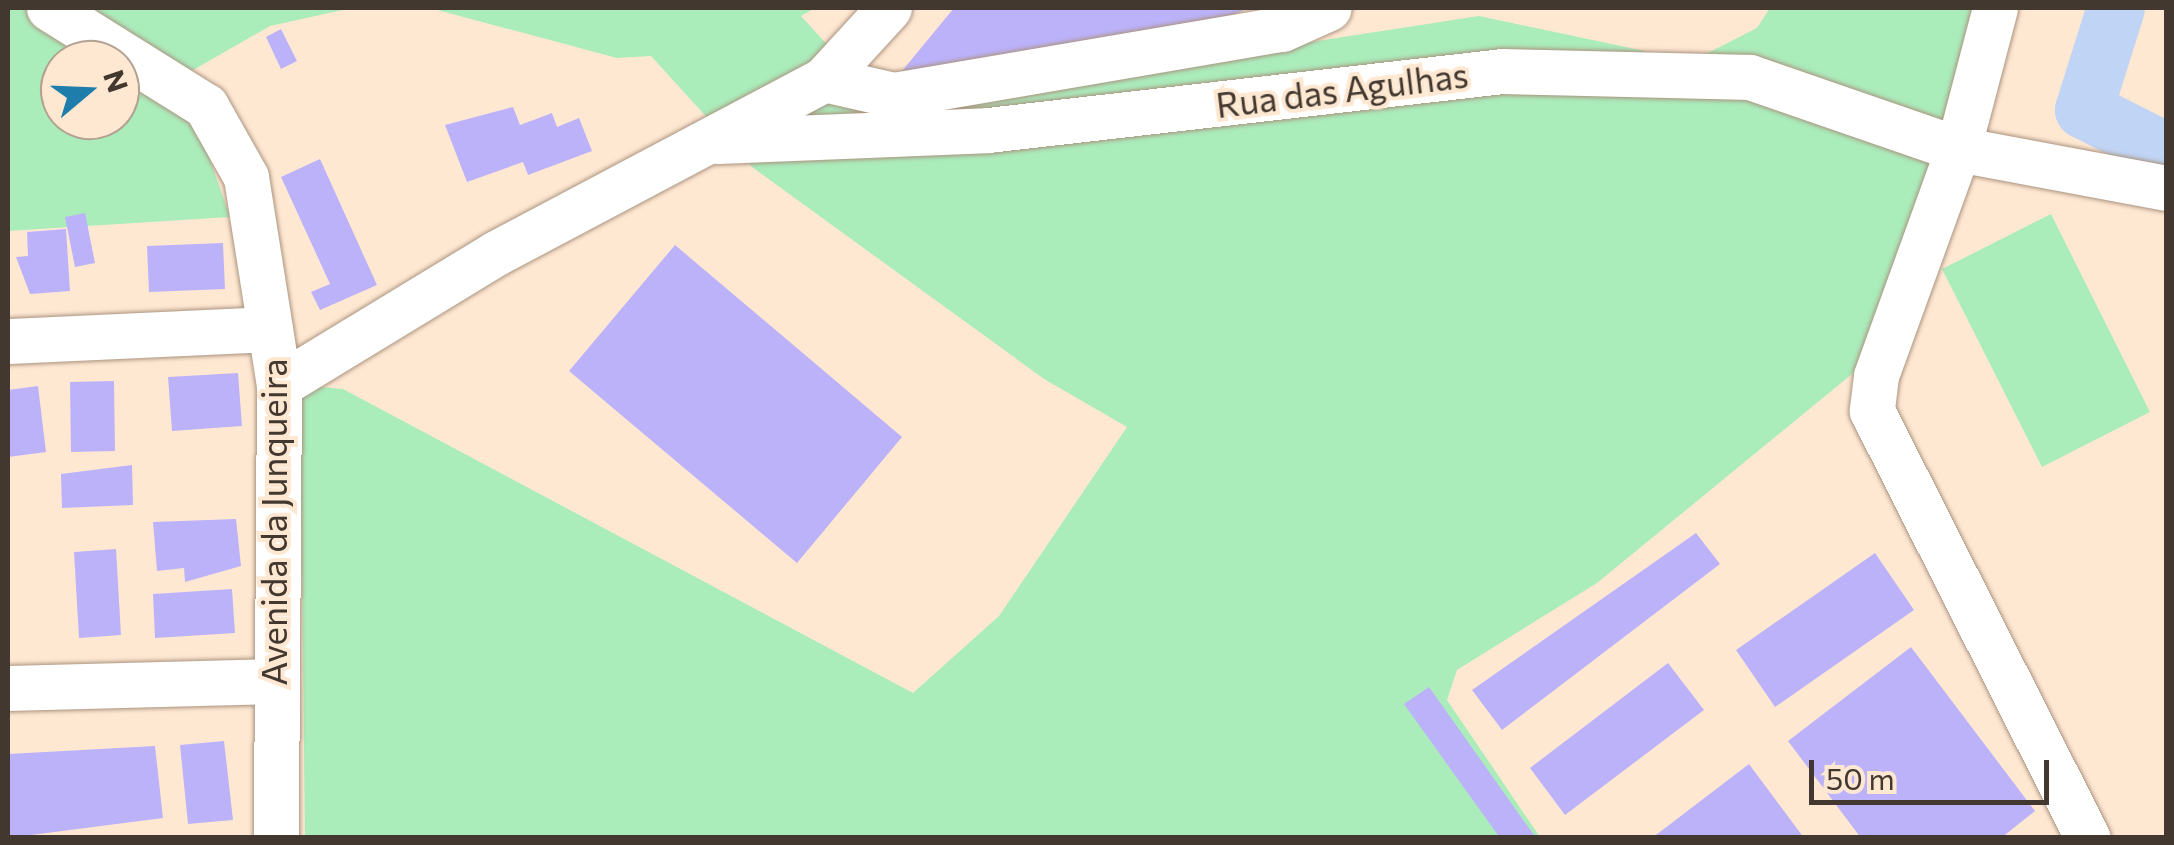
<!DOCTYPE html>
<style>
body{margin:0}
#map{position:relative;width:2174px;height:845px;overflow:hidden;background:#ffe8d2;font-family:Commissioner,sans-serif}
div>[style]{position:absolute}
.green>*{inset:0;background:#abecbb}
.river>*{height:58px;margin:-29px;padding:0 29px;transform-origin:29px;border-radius:29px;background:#c0d4f5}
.building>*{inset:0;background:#bcb2fa}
.roads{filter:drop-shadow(0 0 2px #aa9480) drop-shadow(0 0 2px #aa9480)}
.minor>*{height:45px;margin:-22.5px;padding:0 22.5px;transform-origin:22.5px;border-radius:22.5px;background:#fff}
span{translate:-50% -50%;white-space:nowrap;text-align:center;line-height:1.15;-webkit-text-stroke:8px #ffe8d2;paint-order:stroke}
.street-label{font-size:35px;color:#423830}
.frame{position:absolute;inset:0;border:10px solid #423830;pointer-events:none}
.north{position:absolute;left:40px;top:40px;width:100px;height:100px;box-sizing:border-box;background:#ffe8d2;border:2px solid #b3a291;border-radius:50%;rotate:71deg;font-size:28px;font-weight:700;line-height:40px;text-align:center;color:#423830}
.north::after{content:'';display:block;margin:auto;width:35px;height:45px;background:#1e7daa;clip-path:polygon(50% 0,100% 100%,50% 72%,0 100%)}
.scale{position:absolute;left:1809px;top:760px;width:240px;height:45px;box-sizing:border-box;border:5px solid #423830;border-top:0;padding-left:12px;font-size:30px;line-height:35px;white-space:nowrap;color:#423830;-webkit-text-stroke:8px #ffe8d2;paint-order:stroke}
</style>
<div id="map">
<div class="green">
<div style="clip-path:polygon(evenodd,8px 8px,352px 8px,270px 26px,181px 77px,230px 217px,8px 231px,8px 8px,60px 60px,120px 60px,120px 120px,60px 120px,60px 60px)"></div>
<div style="clip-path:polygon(430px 8px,815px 8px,801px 16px,875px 97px,1117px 72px,1479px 16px,1692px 61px,1757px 28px,1770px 8px,1982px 8px,1896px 338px,1597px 583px,1457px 670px,1447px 700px,1540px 837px,305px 837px,300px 385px,343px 389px,913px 693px,999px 616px,1127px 427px,1044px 379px,752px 167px,651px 56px,617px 58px)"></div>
<div style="clip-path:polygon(2051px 214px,2150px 412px,2042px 467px,1942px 269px)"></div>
</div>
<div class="river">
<div style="left:2116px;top:8px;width:107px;rotate:107.4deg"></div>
<div style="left:2084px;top:110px;width:75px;rotate:26.9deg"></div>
<div style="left:2151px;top:144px;width:17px;rotate:62deg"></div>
</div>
<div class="building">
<div style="clip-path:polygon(954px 8px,1249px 8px,1216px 22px,897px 77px)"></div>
<div style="clip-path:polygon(281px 29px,297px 61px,281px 69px,266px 37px)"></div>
<div style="clip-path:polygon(513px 107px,520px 125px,552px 113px,557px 127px,579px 118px,592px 151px,528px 175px,523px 162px,467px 182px,445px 125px)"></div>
<div style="clip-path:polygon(320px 159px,377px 285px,320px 310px,311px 292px,330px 284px,281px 177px)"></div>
<div style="clip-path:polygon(85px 213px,95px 263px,75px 267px,65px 217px)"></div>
<div style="clip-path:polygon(66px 229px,70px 291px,30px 294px,16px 257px,28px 256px,27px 232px)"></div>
<div style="clip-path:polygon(223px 243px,225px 289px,149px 292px,147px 246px)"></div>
<div style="clip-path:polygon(675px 245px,902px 437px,797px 563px,569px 371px)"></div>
<div style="clip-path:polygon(238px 373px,242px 426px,172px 431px,168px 377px)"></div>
<div style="clip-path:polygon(114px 381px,115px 451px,71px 452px,70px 382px)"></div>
<div style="clip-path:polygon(38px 386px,46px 452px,8px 457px,8px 390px)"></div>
<div style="clip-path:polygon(132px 465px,133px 505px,62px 508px,61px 474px)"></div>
<div style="clip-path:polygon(236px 519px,241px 566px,185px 582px,184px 568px,157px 571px,153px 522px)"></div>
<div style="clip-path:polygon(1696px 533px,1720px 564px,1502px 730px,1472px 690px)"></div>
<div style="clip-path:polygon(116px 549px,121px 635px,79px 638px,74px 552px)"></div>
<div style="clip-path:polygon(1875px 553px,1914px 610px,1775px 707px,1736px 650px)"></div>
<div style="clip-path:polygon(232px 589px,235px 633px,155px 638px,153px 594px)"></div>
<div style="clip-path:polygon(1911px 647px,2035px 811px,2001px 838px,1861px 838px,1788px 741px)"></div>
<div style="clip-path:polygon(1668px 663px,1704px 710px,1565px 815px,1530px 768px)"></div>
<div style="clip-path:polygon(1429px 687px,1536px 838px,1500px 838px,1404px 704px)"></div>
<div style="clip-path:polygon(224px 741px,233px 820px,188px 824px,180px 745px)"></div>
<div style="clip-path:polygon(155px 746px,163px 818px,8px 838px,8px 754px)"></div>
<div style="clip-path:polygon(1749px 764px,1804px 838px,1652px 838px)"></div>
</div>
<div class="roads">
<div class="minor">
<div style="left:49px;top:8px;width:185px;rotate:32deg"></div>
<div style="left:206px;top:106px;width:81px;rotate:60.6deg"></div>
<div style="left:246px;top:177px;width:211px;rotate:81deg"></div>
<div style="left:279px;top:385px;width:453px;rotate:90.4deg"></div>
<div style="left:1995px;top:8px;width:146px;rotate:104.7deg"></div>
<div style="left:1958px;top:149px;width:241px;rotate:109.9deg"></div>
<div style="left:1876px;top:376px;width:35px;rotate:97deg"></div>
<div style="left:1872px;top:411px;width:479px;rotate:63.2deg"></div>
<div style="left:824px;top:79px;width:72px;rotate:12.9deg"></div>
<div style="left:894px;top:95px;width:394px;rotate:-9.7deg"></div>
<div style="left:1282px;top:29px;width:51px;rotate:-24.1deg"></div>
<div style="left:716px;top:141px;width:272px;rotate:-2.3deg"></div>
<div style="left:988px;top:130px;width:518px;rotate:-6.54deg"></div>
<div style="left:1503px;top:71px;width:247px;rotate:1.4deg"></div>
<div style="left:1750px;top:77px;width:220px;rotate:19.1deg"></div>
<div style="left:1958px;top:149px;width:212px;rotate:10.6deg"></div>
<div style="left:8px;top:341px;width:262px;rotate:-2.6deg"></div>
<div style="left:279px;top:385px;width:254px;rotate:-31.3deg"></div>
<div style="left:496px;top:253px;width:371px;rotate:-27.9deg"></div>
<div style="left:824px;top:79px;width:96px;rotate:-47.5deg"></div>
<div style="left:8px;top:688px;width:266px;rotate:-1.5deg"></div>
</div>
</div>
<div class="street-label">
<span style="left:1342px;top:89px;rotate:-7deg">Rua das Agulhas</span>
<span style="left:273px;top:522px;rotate:-90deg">Avenida da Junqueira</span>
</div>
<div class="frame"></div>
<div class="north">N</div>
<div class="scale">50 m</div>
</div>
